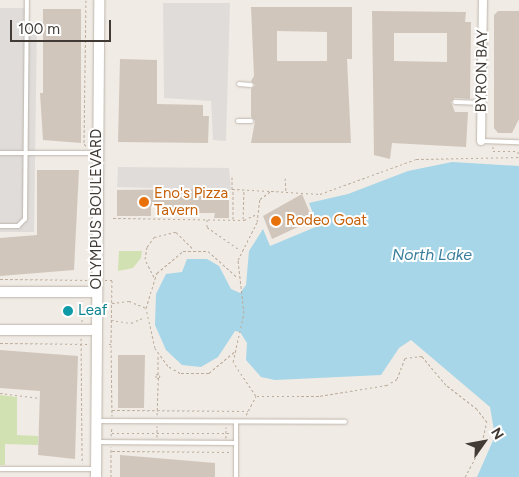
<!DOCTYPE html>
<style>
body{margin:0}
#map{position:relative;width:519px;height:477px;overflow:hidden;background:#f0ebe5;font-family:Figtree,sans-serif}
div>[style]{position:absolute}
.green>*{inset:0;background:#d2e1b1}
.parking>*{inset:0;background:#dfdcda}
.water>*{inset:0;background:#a6d6e8}
.building>*{inset:0;background:#d1c6bb}
.path>*{height:1px;margin-top:-0.5px;transform-origin:0;background:repeating-linear-gradient(90deg,#bbac9b 0 2.5px,transparent 0 5px)}
.roads{filter:drop-shadow(0 0 1px #beb5ab) drop-shadow(0 0 1px #beb5ab)}
.service>*{height:4px;margin:-2px;padding:0 2px;transform-origin:2px;border-radius:2px;background:#fff}
.minor>*{height:8px;margin:-4px;padding:0 4px;transform-origin:4px;border-radius:4px;background:#fff}
.tertiary>*{height:10px;margin:-5px;padding:0 5px;transform-origin:5px;border-radius:5px;background:#fff}
.dots>*{width:14px;height:14px;translate:-50% -50%;box-sizing:border-box;border:2px solid #fff;border-radius:50%}
span{translate:-50% -50%;white-space:nowrap;text-align:center;line-height:1.15;-webkit-text-stroke:4px #fff;paint-order:stroke}
.street-label{font-size:15px;color:#423b35}
.food-label{font-size:15px;color:#c56008}
.left{translate:0 -50%;text-align:left}
.culture-label{font-size:15px;color:#0d838f}
.water-label{font-size:16px;color:#387e9b;font-style:italic}
.north{position:absolute;left:459px;top:417px;width:50px;height:50px;-webkit-text-stroke:4px #fff;paint-order:stroke;rotate:58deg;font-size:14px;font-weight:700;line-height:20px;text-align:center;color:#423b35}
.north::after{content:'';display:block;margin:auto;width:18px;height:22px;background:#423b35;clip-path:polygon(50% 0,100% 100%,50% 72%,0 100%)}
.scale{position:absolute;left:10px;top:20px;width:101px;height:22px;box-sizing:border-box;border:2px solid #423b35;border-top:0;padding-left:6px;font-size:15px;line-height:18px;white-space:nowrap;color:#423b35;-webkit-text-stroke:4px #fff;paint-order:stroke}
</style>
<div id="map">
<div class="green">
<div style="clip-path:polygon(119px 251px,142px 251px,141px 258px,133px 268px,118px 271px)"></div>
<div style="clip-path:polygon(0 395px,17px 397px,17px 435px,38px 436px,38px 445px,5px 444px,5px 465px,0 465px)"></div>
</div>
<div class="parking">
<div style="clip-path:polygon(163px 3px,230px 3px,226px 141px,213px 140px,211px 101px,164px 98px)"></div>
<div style="clip-path:polygon(0 8px,24px 8px,30px 23px,37px 23px,34px 232px,0 232px)"></div>
<div style="clip-path:polygon(118px 167px,229px 168px,231px 190px,117px 187px)"></div>
</div>
<div class="water">
<div style="clip-path:polygon(452px 162px,519px 166px,519px 477px,477px 477px,495px 436px,490px 407px,411px 340px,399px 348px,381px 375px,275px 380px,261px 377px,246px 360px,247px 343px,240px 332px,235px 331px,218px 357px,201px 367px,182px 365px,166px 350px,155px 325px,156px 294px,166px 274px,182px 272px,187px 259px,207px 259px,219px 266px,231px 289px,240px 293px,246px 285px,249px 251px,263px 229px,270px 246px,318px 226px,309px 203px,348px 194px,408px 171px)"></div>
</div>
<div class="building">
<div style="clip-path:polygon(evenodd,251px 7px,352px 7px,352px 59px,347px 59px,351px 143px,251px 143px,255px 121px,251px 117px,251px 89px,255px 85px,251px 81px,254px 76px,251px 7px,277px 31px,327px 32px,327px 61px,277px 61px,277px 31px)"></div>
<div style="clip-path:polygon(43px 9px,81px 9px,81px 143px,43px 140px,40px 93px,43px 93px)"></div>
<div style="clip-path:polygon(evenodd,372px 11px,466px 12px,465px 22px,471px 22px,470px 99px,455px 98px,451px 102px,455px 112px,468px 112px,466px 147px,392px 143px,390px 159px,374px 155px,372px 11px,394px 33px,447px 33px,447px 62px,394px 61px,394px 33px)"></div>
<div style="clip-path:polygon(498px 11px,519px 11px,519px 119px,512px 133px,498px 133px,494px 128px,494px 15px)"></div>
<div style="clip-path:polygon(120px 59px,157px 60px,157px 104px,203px 105px,203px 116px,209px 116px,208px 143px,118px 142px)"></div>
<div style="clip-path:polygon(37px 170px,79px 170px,74px 270px,0 276px,0 238px,37px 235px)"></div>
<div style="clip-path:polygon(201px 189px,229px 190px,229px 218px,214px 218px,215px 213px,164px 213px,164px 206px,151px 206px,151px 216px,117px 216px,117px 190px)"></div>
<div style="clip-path:polygon(302px 194px,313px 220px,272px 239px,263px 216px)"></div>
<div style="clip-path:polygon(0 350px,78px 356px,75px 459px,38px 455px,40px 391px,0 388px)"></div>
<div style="clip-path:polygon(118px 355px,145px 355px,144px 408px,118px 408px)"></div>
<div style="clip-path:polygon(120px 455px,215px 463px,215px 477px,120px 477px)"></div>
</div>
<div class="path">
<div style="left:86px;top:0;width:144px;rotate:90.8deg"></div>
<div style="left:84px;top:144px;width:5px;rotate:37deg"></div>
<div style="left:493px;top:146px;width:5px;rotate:90deg"></div>
<div style="left:493px;top:151px;width:25px"></div>
<div style="left:518px;top:151px;width:6px;rotate:90deg"></div>
<div style="left:232px;top:177px;width:12px;rotate:90deg"></div>
<div style="left:232px;top:189px;width:39px;rotate:3deg"></div>
<div style="left:285px;top:178px;width:13px;rotate:86deg"></div>
<div style="left:113px;top:218px;width:131px;rotate:0.9deg"></div>
<div style="left:244px;top:220px;width:14px;rotate:-25deg"></div>
<div style="left:207px;top:219px;width:8px;rotate:90deg"></div>
<div style="left:207px;top:227px;width:40px;rotate:34.9deg"></div>
<div style="left:233px;top:219px;width:29px;rotate:-90deg"></div>
<div style="left:243px;top:219px;width:29px;rotate:-88deg"></div>
<div style="left:154px;top:277px;width:20px;rotate:-117deg"></div>
<div style="left:145px;top:259px;width:12px;rotate:-81deg"></div>
<div style="left:147px;top:247px;width:12px;rotate:-55deg"></div>
<div style="left:154px;top:237px;width:23px;rotate:-13deg"></div>
<div style="left:176px;top:232px;width:24px;rotate:45deg"></div>
<div style="left:0;top:279px;width:89px;rotate:0.6deg"></div>
<div style="left:105px;top:280px;width:7px"></div>
<div style="left:112px;top:280px;width:64px;rotate:90.9deg"></div>
<div style="left:111px;top:344px;width:5px;rotate:180deg"></div>
<div style="left:112px;top:303px;width:17px;rotate:-7deg"></div>
<div style="left:129px;top:301px;width:18px;rotate:22deg"></div>
<div style="left:111px;top:320px;width:20px;rotate:9deg"></div>
<div style="left:131px;top:323px;width:15px;rotate:-23deg"></div>
<div style="left:82px;top:322px;width:21px;rotate:-90deg"></div>
<div style="left:81px;top:338px;width:125px;rotate:89.5deg"></div>
<div style="left:0;top:343px;width:87px;rotate:0.7deg"></div>
<div style="left:111px;top:345px;width:71px;rotate:89.2deg"></div>
<div style="left:234px;top:352px;width:33px;rotate:140deg"></div>
<div style="left:209px;top:373px;width:29px;rotate:180deg"></div>
<div style="left:180px;top:373px;width:14px;rotate:-150deg"></div>
<div style="left:168px;top:366px;width:22px;rotate:-126deg"></div>
<div style="left:155px;top:348px;width:41px;rotate:-102.7deg"></div>
<div style="left:146px;top:308px;width:37px;rotate:-73deg"></div>
<div style="left:157px;top:273px;width:34px;rotate:-40deg"></div>
<div style="left:183px;top:251px;width:25px"></div>
<div style="left:208px;top:251px;width:38px;rotate:42deg"></div>
<div style="left:156px;top:374px;width:4px;rotate:14deg"></div>
<div style="left:160px;top:375px;width:3px;rotate:108deg"></div>
<div style="left:159px;top:378px;width:3px;rotate:180deg"></div>
<div style="left:156px;top:378px;width:4px;rotate:-90deg"></div>
<div style="left:158px;top:374px;width:19px;rotate:-90deg"></div>
<div style="left:0;top:393px;width:40px;rotate:7.1deg"></div>
<div style="left:112px;top:410px;width:136px;rotate:0.4deg"></div>
<div style="left:157px;top:415px;width:37px;rotate:-88deg"></div>
<div style="left:246px;top:415px;width:21px;rotate:-62deg"></div>
<div style="left:112px;top:433px;width:118px"></div>
<div style="left:111px;top:436px;width:9px;rotate:-84deg"></div>
<div style="left:157px;top:437px;width:11px;rotate:-90deg"></div>
<div style="left:226px;top:438px;width:11px;rotate:-90deg"></div>
<div style="left:112px;top:451px;width:118px;rotate:0.5deg"></div>
<div style="left:111px;top:477px;width:30px;rotate:-90deg"></div>
<div style="left:465px;top:477px;width:34px;rotate:-62deg"></div>
<div style="left:481px;top:447px;width:26px;rotate:-77deg"></div>
<div style="left:487px;top:422px;width:16px;rotate:-128deg"></div>
<div style="left:477px;top:409px;width:39px;rotate:-142deg"></div>
<div style="left:446px;top:385px;width:38px;rotate:-130deg"></div>
<div style="left:422px;top:356px;width:17px;rotate:173deg"></div>
<div style="left:405px;top:358px;width:22px;rotate:111deg"></div>
<div style="left:397px;top:379px;width:12px;rotate:149deg"></div>
<div style="left:387px;top:385px;width:69px;rotate:170.8deg"></div>
<div style="left:319px;top:396px;width:63px;rotate:180deg"></div>
<div style="left:256px;top:396px;width:41px;rotate:-124.1deg"></div>
<div style="left:233px;top:362px;width:50px;rotate:-77.3deg"></div>
<div style="left:244px;top:313px;width:53px;rotate:-96.5deg"></div>
<div style="left:238px;top:260px;width:42px;rotate:-63.4deg"></div>
<div style="left:257px;top:222px;width:23px;rotate:-83deg"></div>
<div style="left:260px;top:199px;width:14px;rotate:-36deg"></div>
<div style="left:271px;top:191px;width:49px;rotate:3.5deg"></div>
<div style="left:320px;top:194px;width:102px;rotate:-20deg"></div>
<div style="left:416px;top:159px;width:103px;rotate:-1.1deg"></div>
</div>
<div class="roads">
<div class="service">
<div style="left:239px;top:84px;width:12px;rotate:5deg"></div>
<div style="left:455px;top:102px;width:27px;rotate:2deg"></div>
<div style="left:238px;top:121px;width:13px"></div>
<div style="left:481px;top:141px;width:38px;rotate:2deg"></div>
<div style="left:0;top:153px;width:98px"></div>
<div style="left:0;top:226px;width:18px"></div>
<div style="left:18px;top:226px;width:10px;rotate:-45deg"></div>
<div style="left:25px;top:219px;width:219px;rotate:-89.5deg"></div>
<div style="left:97px;top:421px;width:248px;rotate:0.2deg"></div>
<div style="left:236px;top:422px;width:21px;rotate:90deg"></div>
<div style="left:96px;top:442px;width:140px;rotate:0.4deg"></div>
<div style="left:236px;top:443px;width:34px;rotate:90deg"></div>
<div style="left:0;top:469px;width:96px"></div>
</div>
<div class="minor">
<div style="left:481px;top:141px;width:141px;rotate:-89.2deg"></div>
</div>
<div class="tertiary">
<div style="left:0;top:292px;width:97px"></div>
<div style="left:0;top:330px;width:96px"></div>
<div style="left:96px;top:477px;width:477px;rotate:-89.6deg"></div>
</div>
</div>
<div class="dots">
<div style="left:144px;top:202px;background:#e8710a"></div>
<div style="left:276px;top:221px;background:#e8710a"></div>
<div style="left:68px;top:311px;background:#0f9aa8"></div>
</div>
<div class="street-label">
<span style="left:482px;top:71px;rotate:-89deg">BYRON BAY</span>
<span style="left:97px;top:209px;rotate:-90deg">OLYMPUS BOULEVARD</span>
</div>
<div class="food-label">
<span class="left" style="left:154px;top:202px">Eno's Pizza<br>Tavern</span>
<span class="left" style="left:286px;top:221px">Rodeo Goat</span>
</div>
<div class="culture-label">
<span class="left" style="left:78px;top:311px">Leaf</span>
</div>
<div class="water-label">
<span style="left:432px;top:255px">North Lake</span>
</div>
<div class="north">N</div>
<div class="scale">100 m</div>
</div>
